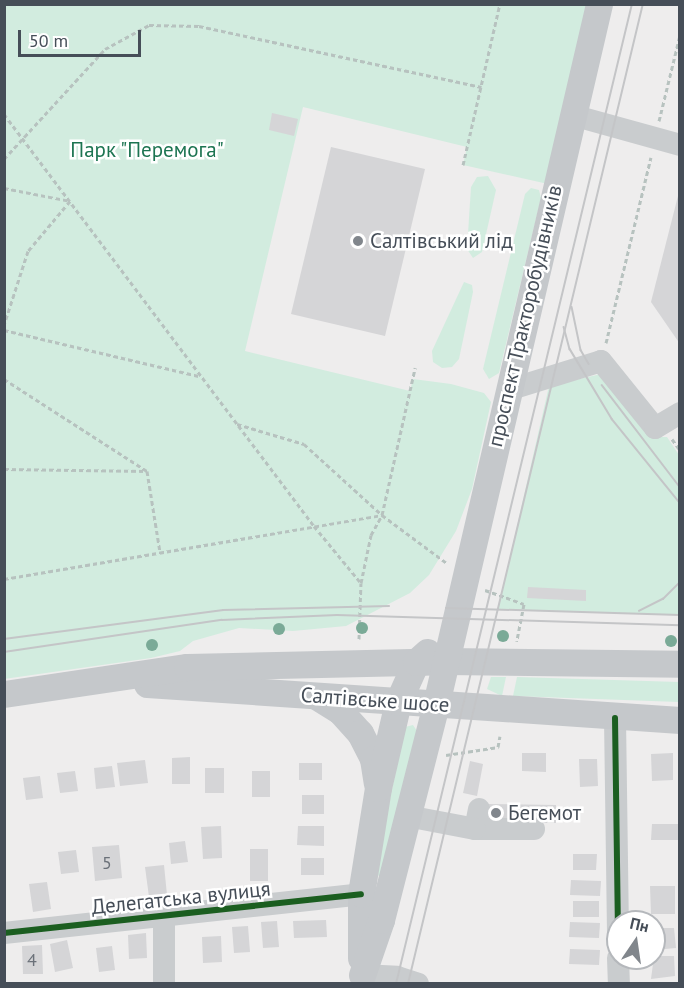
<!DOCTYPE html>
<meta charset="utf-8">
<style>
body{margin:0}
#map{position:relative;width:684px;height:988px;overflow:hidden;background:#eeeded;font-family:"PT Sans",sans-serif}
div>[style]{position:absolute}
.green>*{inset:0;background:#d2ecdf}
.building>*{inset:0;background:#d5d5d7}
.path>*{height:3px;margin-top:-1.5px;transform-origin:0;background:repeating-linear-gradient(90deg,#b7c2bf 0 4.5px,transparent 0 7.5px)}
.minor>*{height:22px;margin:-11px;padding:0 11px;transform-origin:11px;border-radius:11px;background:#c9ccce}
.major>*{height:27px;margin:-13.5px;padding:0 13.5px;transform-origin:13.5px;border-radius:13.5px;background:#c5c8cb}
.tram>*{height:1.5px;margin:-0.75px;padding:0 0.75px;transform-origin:0.75px;border-radius:0.75px;background:#c4c5c7}
.cycleway>*{height:6px;margin:-3px;padding:0 3px;transform-origin:3px;border-radius:3px;background:#1b5e20}
.trees>*{width:12px;height:12px;margin:-6px;border-radius:50%;background:#7aaa97}
.dots>*{width:16px;height:16px;translate:-50% -50%;box-sizing:border-box;border:3px solid #fff;border-radius:50%}
span{translate:-50% -50%;white-space:nowrap;text-align:center;line-height:1.15;-webkit-text-stroke:5px #fff;paint-order:stroke}
.number-label{font-size:18px;color:#6b7179}
.number-label span{-webkit-text-stroke-width:0}
.park-label{font-size:21px;color:#1c7451}
.poi-label{font-size:21px;color:#464e58}
.left{translate:0 -50%;text-align:left}
.street-label{font-size:21px;color:#464e58}
.frame{position:absolute;inset:0;border:6px solid #464e58;pointer-events:none}
.north{position:absolute;left:606px;top:910px;width:60px;height:60px;box-sizing:border-box;background:#fff;border:2px solid #b5b8bc;border-radius:50%;rotate:13deg;font-size:16px;font-weight:700;line-height:24px;text-align:center;color:#464e58}
.north::after{content:'';display:block;margin:auto;width:21px;height:27px;background:#81868c;clip-path:polygon(50% 0,100% 100%,50% 72%,0 100%)}
.scale{position:absolute;left:18px;top:30px;width:123px;height:27px;box-sizing:border-box;border:3px solid #464e58;border-top:0;padding-left:8px;font-size:18px;line-height:21px;white-space:nowrap;color:#464e58;-webkit-text-stroke:4px #fff;paint-order:stroke}
</style>
<div id="map">
<div class="green">
<div style="clip-path:polygon(5px 5px,591px 5px,548px 184px,463px 165px,467px 147px,303px 107px,245px 351px,410px 391px,413px 379px,451px 384px,484px 393px,491px 402px,472px 489px,456px 531px,429px 575px,410px 593px,346px 626px,293px 631px,239px 628px,193px 641px,180px 651px,151px 658px,4px 679px)"></div>
<div style="clip-path:polygon(488px 176px,496px 190px,482px 252px,473px 258px,467px 249px,471px 187px,477px 177px)"></div>
<div style="clip-path:polygon(531px 188px,539px 190px,541px 198px,499px 373px,489px 379px,483px 369px,525px 194px)"></div>
<div style="clip-path:polygon(464px 282px,472px 285px,473px 292px,459px 359px,452px 367px,442px 368px,433px 362px,432px 351px)"></div>
<div style="clip-path:polygon(601px 374px,658px 437px,667px 437px,679px 455px,679px 615px,498px 609px,549px 386px)"></div>
<div style="clip-path:polygon(491px 677px,506px 677px,502px 696px,487px 689px)"></div>
<div style="clip-path:polygon(517px 677px,679px 682px,679px 702px,513px 696px)"></div>
<div style="clip-path:polygon(413px 725px,417px 731px,381px 876px,374px 875px,405px 727px)"></div>
</div>
<div class="building">
<div style="clip-path:polygon(272px 113px,298px 119px,294px 136px,269px 130px)"></div>
<div style="clip-path:polygon(331px 147px,425px 169px,385px 336px,291px 314px)"></div>
<div style="clip-path:polygon(679px 192px,680px 192px,680px 344px,651px 302px)"></div>
<div style="clip-path:polygon(528px 587px,586px 590px,586px 601px,527px 598px)"></div>
<div style="clip-path:polygon(522px 753px,546px 753px,546px 772px,522px 771px)"></div>
<div style="clip-path:polygon(673px 753px,673px 780px,652px 781px,651px 754px)"></div>
<div style="clip-path:polygon(190px 757px,190px 784px,172px 784px,172px 758px)"></div>
<div style="clip-path:polygon(579px 759px,597px 759px,598px 786px,580px 787px)"></div>
<div style="clip-path:polygon(145px 760px,148px 783px,120px 786px,117px 763px)"></div>
<div style="clip-path:polygon(470px 761px,483px 764px,477px 796px,463px 793px)"></div>
<div style="clip-path:polygon(299px 763px,322px 763px,322px 780px,299px 780px)"></div>
<div style="clip-path:polygon(112px 766px,115px 787px,96px 789px,94px 768px)"></div>
<div style="clip-path:polygon(205px 768px,224px 768px,224px 793px,205px 793px)"></div>
<div style="clip-path:polygon(75px 771px,78px 791px,60px 793px,57px 773px)"></div>
<div style="clip-path:polygon(252px 771px,270px 771px,270px 797px,252px 797px)"></div>
<div style="clip-path:polygon(40px 776px,43px 798px,26px 800px,23px 778px)"></div>
<div style="clip-path:polygon(302px 795px,324px 795px,324px 814px,302px 814px)"></div>
<div style="clip-path:polygon(483px 804px,556px 805px,556px 823px,482px 823px)"></div>
<div style="clip-path:polygon(652px 824px,678px 824px,678px 840px,651px 840px)"></div>
<div style="clip-path:polygon(221px 826px,222px 858px,203px 859px,201px 827px)"></div>
<div style="clip-path:polygon(298px 826px,324px 826px,324px 846px,297px 845px)"></div>
<div style="clip-path:polygon(185px 841px,188px 862px,171px 864px,169px 843px)"></div>
<div style="clip-path:polygon(119px 845px,122px 878px,95px 881px,92px 847px)"></div>
<div style="clip-path:polygon(250px 849px,268px 849px,268px 881px,250px 881px)"></div>
<div style="clip-path:polygon(76px 850px,79px 872px,61px 874px,58px 852px)"></div>
<div style="clip-path:polygon(573px 854px,597px 854px,596px 870px,573px 870px)"></div>
<div style="clip-path:polygon(301px 858px,324px 858px,324px 875px,301px 875px)"></div>
<div style="clip-path:polygon(164px 865px,167px 895px,149px 897px,145px 867px)"></div>
<div style="clip-path:polygon(571px 880px,601px 881px,600px 896px,570px 895px)"></div>
<div style="clip-path:polygon(47px 882px,51px 909px,33px 912px,29px 884px)"></div>
<div style="clip-path:polygon(650px 886px,675px 886px,675px 914px,651px 914px)"></div>
<div style="clip-path:polygon(573px 901px,599px 901px,599px 917px,573px 917px)"></div>
<div style="clip-path:polygon(326px 920px,327px 937px,294px 938px,293px 921px)"></div>
<div style="clip-path:polygon(277px 921px,279px 947px,263px 948px,261px 922px)"></div>
<div style="clip-path:polygon(570px 922px,600px 923px,599px 938px,569px 937px)"></div>
<div style="clip-path:polygon(248px 926px,250px 952px,234px 953px,232px 927px)"></div>
<div style="clip-path:polygon(654px 928px,674px 928px,676px 948px,654px 950px)"></div>
<div style="clip-path:polygon(146px 933px,147px 958px,129px 959px,128px 935px)"></div>
<div style="clip-path:polygon(221px 936px,222px 962px,203px 963px,202px 937px)"></div>
<div style="clip-path:polygon(67px 940px,73px 968px,55px 972px,50px 944px)"></div>
<div style="clip-path:polygon(42px 945px,43px 974px,23px 974px,22px 946px)"></div>
<div style="clip-path:polygon(112px 946px,115px 970px,99px 972px,96px 948px)"></div>
<div style="clip-path:polygon(570px 949px,600px 950px,599px 965px,569px 964px)"></div>
<div style="clip-path:polygon(654px 956px,674px 956px,675px 976px,651px 979px)"></div>
</div>
<div class="path">
<div style="left:4px;top:114px;width:516px;rotate:53.04deg"></div>
<div style="left:314px;top:526px;width:74px;rotate:50.5deg"></div>
<div style="left:659px;top:121px;width:89px;rotate:-76.3deg"></div>
<div style="left:4px;top:159px;width:149px;rotate:-47.4deg"></div>
<div style="left:105px;top:49px;width:50px;rotate:-28.6deg"></div>
<div style="left:149px;top:25px;width:50px;rotate:1.1deg"></div>
<div style="left:199px;top:26px;width:289px;rotate:12.2deg"></div>
<div style="left:463px;top:165px;width:165px;rotate:-77.1deg"></div>
<div style="left:4px;top:188px;width:67px;rotate:11.1deg"></div>
<div style="left:70px;top:201px;width:65px;rotate:130deg"></div>
<div style="left:28px;top:251px;width:78px;rotate:108deg"></div>
<div style="left:4px;top:330px;width:200px;rotate:13.3deg"></div>
<div style="left:606px;top:343px;width:191px;rotate:-76.4deg"></div>
<div style="left:4px;top:379px;width:170px;rotate:32.8deg"></div>
<div style="left:147px;top:471px;width:82px;rotate:80.9deg"></div>
<div style="left:237px;top:424px;width:70px;rotate:16.6deg"></div>
<div style="left:304px;top:444px;width:105px;rotate:42.3deg"></div>
<div style="left:382px;top:515px;width:82px;rotate:36.6deg"></div>
<div style="left:672px;top:439px;width:14px;rotate:54deg"></div>
<div style="left:4px;top:469px;width:143px;rotate:0.8deg"></div>
<div style="left:4px;top:579px;width:383px;rotate:-9.6deg"></div>
<div style="left:382px;top:515px;width:151px;rotate:-77.3deg"></div>
<div style="left:485px;top:590px;width:41px;rotate:19.7deg"></div>
<div style="left:524px;top:604px;width:38px;rotate:101deg"></div>
<div style="left:359px;top:639px;width:56px;rotate:-88deg"></div>
<div style="left:361px;top:583px;width:49px;rotate:-78.2deg"></div>
<div style="left:371px;top:535px;width:23px;rotate:-61deg"></div>
<div style="left:446px;top:755px;width:53px;rotate:-8.7deg"></div>
<div style="left:498px;top:747px;width:11px;rotate:-80deg"></div>
</div>
<div class="minor">
<div style="left:572px;top:115px;width:112px;rotate:15.5deg"></div>
<div style="left:508px;top:390px;width:97px;rotate:-17.3deg"></div>
<div style="left:601px;top:361px;width:86px;rotate:51.1deg"></div>
<div style="left:655px;top:428px;width:29px;rotate:-31deg"></div>
<div style="left:615px;top:718px;width:217px;rotate:89.2deg"></div>
<div style="left:479px;top:809px;width:20px;rotate:101deg"></div>
<div style="left:475px;top:829px;width:59px"></div>
<div style="left:407px;top:816px;width:69px;rotate:10.8deg"></div>
<div style="left:4px;top:933px;width:359px;rotate:-6.2deg"></div>
<div style="left:618px;top:958px;width:26px;rotate:88deg"></div>
<div style="left:362px;top:975px;width:35px;rotate:3deg"></div>
<div style="left:397px;top:977px;width:22px;rotate:18deg"></div>
<div style="left:164px;top:984px;width:66px;rotate:-90deg"></div>
</div>
<div class="major">
<div style="left:147px;top:684px;width:534px;rotate:3.86deg"></div>
<div style="left:4px;top:694px;width:185px;rotate:-8.4deg"></div>
<div style="left:187px;top:667px;width:258px;rotate:-1.3deg"></div>
<div style="left:445px;top:661px;width:235px;rotate:0.7deg"></div>
<div style="left:316px;top:696px;width:28px;rotate:32deg"></div>
<div style="left:340px;top:711px;width:30px;rotate:48deg"></div>
<div style="left:360px;top:733px;width:29px;rotate:63deg"></div>
<div style="left:373px;top:759px;width:24px;rotate:81deg"></div>
<div style="left:361px;top:958px;width:64px;rotate:-90deg"></div>
<div style="left:361px;top:894px;width:107px;rotate:-80.9deg"></div>
<div style="left:378px;top:788px;width:88px;rotate:-76.9deg"></div>
<div style="left:398px;top:702px;width:44px;rotate:-65.8deg"></div>
<div style="left:416px;top:662px;width:15px;rotate:-42deg"></div>
<div style="left:362px;top:975px;width:58px;rotate:-70.9deg"></div>
<div style="left:381px;top:920px;width:223px;rotate:-75.7deg"></div>
<div style="left:436px;top:704px;width:719px;rotate:-76.89deg"></div>
</div>
<div class="tram">
<div style="left:572px;top:307px;width:44px;rotate:78.2deg"></div>
<div style="left:581px;top:350px;width:16px;rotate:60deg"></div>
<div style="left:564px;top:327px;width:23px;rotate:75deg"></div>
<div style="left:570px;top:349px;width:82px;rotate:59deg"></div>
<div style="left:612px;top:419px;width:108px;rotate:51deg"></div>
<div style="left:602px;top:385px;width:128px;rotate:52.6deg"></div>
<div style="left:446px;top:608px;width:234px;rotate:1.7deg"></div>
<div style="left:639px;top:611px;width:27px;rotate:-27deg"></div>
<div style="left:663px;top:599px;width:24px;rotate:-45deg"></div>
<div style="left:4px;top:639px;width:221px;rotate:-7.5deg"></div>
<div style="left:223px;top:610px;width:166px;rotate:-1.4deg"></div>
<div style="left:4px;top:652px;width:220px;rotate:-8.4deg"></div>
<div style="left:222px;top:620px;width:115px;rotate:-2.5deg"></div>
<div style="left:337px;top:615px;width:343px;rotate:1.7deg"></div>
<div style="left:396px;top:984px;width:1008px;rotate:-76.46deg"></div>
<div style="left:408px;top:984px;width:1008px;rotate:-76.52deg"></div>
</div>
<div class="cycleway">
<div style="left:615px;top:718px;width:217px;rotate:89.2deg"></div>
<div style="left:4px;top:933px;width:359px;rotate:-6.2deg"></div>
</div>
<div class="trees">
<div style="left:362px;top:628px"></div>
<div style="left:279px;top:629px"></div>
<div style="left:503px;top:636px"></div>
<div style="left:671px;top:641px"></div>
<div style="left:152px;top:645px"></div>
</div>
<div class="dots">
<div style="left:358px;top:241px;background:#81868c"></div>
<div style="left:496px;top:813px;background:#81868c"></div>
</div>
<div class="number-label">
<span style="left:107px;top:863px">5</span>
<span style="left:32px;top:960px">4</span>
</div>
<div class="park-label">
<span style="left:147px;top:150px">Парк "Перемога"</span>
</div>
<div class="poi-label">
<span class="left" style="left:370px;top:241px">Салтівський лід</span>
<span class="left" style="left:508px;top:813px">Бегемот</span>
</div>
<div class="street-label">
<span style="left:525px;top:316px;rotate:-77deg">проспект Тракторобудівників</span>
<span style="left:375px;top:700px;rotate:4deg">Салтівське шосе</span>
<span style="left:181px;top:898px;rotate:-6deg">Делегатська вулиця</span>
</div>
<div class="frame"></div>
<div class="north">Пн</div>
<div class="scale">50 m</div>
</div>
